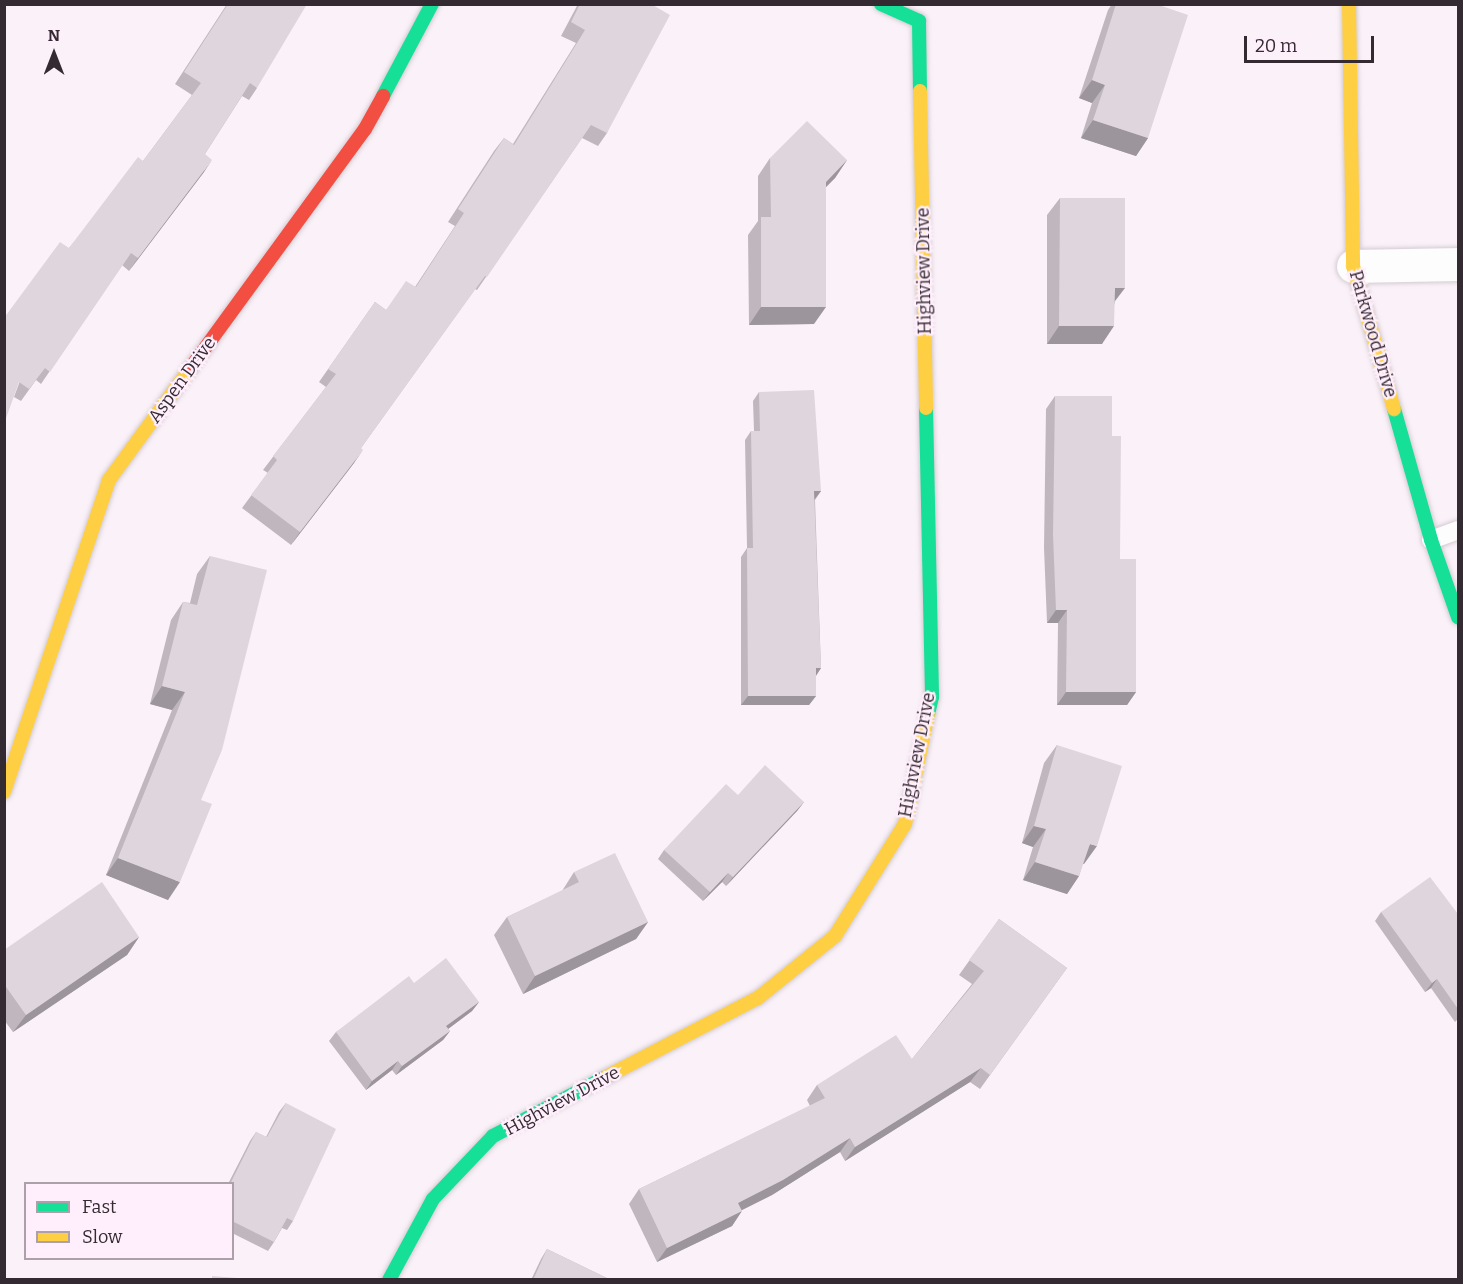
<!DOCTYPE html>
<style>
body{margin:0}
#map{position:relative;width:1463px;height:1284px;overflow:hidden;background:#fbf2f9;font-family:Bitter,serif}
div>[style]{position:absolute}
.roads{filter:drop-shadow(0 0 2px #d4cbd2) drop-shadow(0 0 2px #d4cbd2)}
.lane>*{height:18px;margin:-9px;padding:0 9px;transform-origin:9px;border-radius:9px;background:#fefdfe}
.street>*{height:33px;margin:-16.5px;padding:0 16.5px;transform-origin:16.5px;border-radius:16.5px;background:#fefdfe}
.fast>*{height:14px;margin:-7px;padding:0 7px;transform-origin:7px;border-radius:7px;background:#16e098}
.slow>*{height:14px;margin:-7px;padding:0 7px;transform-origin:7px;border-radius:7px;background:#ffcf43}
.jam>*{height:14px;margin:-7px;padding:0 7px;transform-origin:7px;border-radius:7px;background:#f24e42}
.wall>*{inset:0;background:#c0b7be}
.shaded-wall>*{inset:0;background:#9c959b}
.building>*{inset:0;background:#dfd5dd}
span{translate:-50% -50%;white-space:nowrap;text-align:center;line-height:1.15;-webkit-text-stroke:4.5px #ffeefb;paint-order:stroke}
.street-label{font-size:18px;color:#342a32}
.frame{position:absolute;inset:0;border:6px solid #342a32;pointer-events:none}
.legend{position:absolute;left:24px;top:1182px;width:210px;height:78px;box-sizing:border-box;background:#ffeefb;border:2px solid #aea0ab;margin:0;padding:8px 10px;list-style:none;font-size:18px;color:#342a32}
.legend li{display:flex;align-items:center;gap:12px;height:30px}
.legend b{width:30px;border:2px solid #aea0ab}
.north{position:absolute;left:24px;top:24px;width:60px;height:60px;-webkit-text-stroke:4px #ffeefb;paint-order:stroke;rotate:0deg;font-size:16px;font-weight:700;line-height:24px;text-align:center;color:#342a32}
.north::after{content:'';display:block;margin:auto;width:21px;height:27px;background:#342a32;clip-path:polygon(50% 0,100% 100%,50% 72%,0 100%)}
.scale{position:absolute;left:1244px;top:36px;width:130px;height:27px;box-sizing:border-box;border:3px solid #342a32;border-top:0;padding-left:8px;font-size:18px;line-height:21px;white-space:nowrap;color:#342a32;-webkit-text-stroke:4px #ffeefb;paint-order:stroke}
</style>
<div id="map">
<div class="roads">
<div class="lane">
<div style="left:1431px;top:540px;width:29px;rotate:-20deg"></div>
</div>
<div class="street">
<div style="left:1353px;top:266px;width:105px;rotate:-1.1deg"></div>
</div>
<div class="fast">
<div style="left:881px;top:4px;width:42px;rotate:24.1deg"></div>
<div style="left:919px;top:21px;width:70px;rotate:89.2deg"></div>
<div style="left:383px;top:96px;width:104px;rotate:-62deg"></div>
<div style="left:926px;top:408px;width:289px;rotate:88.8deg"></div>
<div style="left:932px;top:697px;width:17px;rotate:103deg"></div>
<div style="left:1394px;top:409px;width:136px;rotate:74.2deg"></div>
<div style="left:1431px;top:540px;width:82px;rotate:70.7deg"></div>
<div style="left:389px;top:1280px;width:92px;rotate:-61.5deg"></div>
<div style="left:433px;top:1199px;width:87px;rotate:-46.4deg"></div>
<div style="left:493px;top:1136px;width:127px;rotate:-27.6deg"></div>
</div>
<div class="slow">
<div style="left:1349px;top:4px;width:262px;rotate:89.1deg"></div>
<div style="left:1353px;top:266px;width:149px;rotate:74deg"></div>
<div style="left:920px;top:91px;width:317px;rotate:88.9deg"></div>
<div style="left:4px;top:792px;width:329px;rotate:-71.4deg"></div>
<div style="left:109px;top:480px;width:141px;rotate:-53.9deg"></div>
<div style="left:606px;top:1077px;width:171px;rotate:-27.5deg"></div>
<div style="left:758px;top:998px;width:99px;rotate:-38.8deg"></div>
<div style="left:835px;top:936px;width:132px;rotate:-58deg"></div>
<div style="left:905px;top:824px;width:112px;rotate:-78.2deg"></div>
</div>
<div class="jam">
<div style="left:192px;top:366px;width:293px;rotate:-53.9deg"></div>
<div style="left:365px;top:129px;width:38px;rotate:-61deg"></div>
</div>
</div>
<div class="wall">
<div style="clip-path:polygon(227px 4px,257px 88px,249px 100px,242px 96px,205px 154px,204px 172px,129px 271px,122px 265px,41px 384px,36px 380px,21px 401px,14px 397px,69px 248px,143px 161px,192px 95px,175px 84px)"></div>
<div style="clip-path:polygon(578px 4px,651px 4px,607px 133px,598px 146px,582px 138px,477px 290px,475px 289px,361px 448px,354px 463px,291px 545px,242px 508px,268px 473px,263px 470px,326px 387px,319px 382px,375px 302px,386px 310px,415px 287px,455px 226px,448px 222px,494px 151px,504px 138px,513px 144px,576px 43px,561px 36px)"></div>
<div style="clip-path:polygon(1112px 4px,1156px 4px,1148px 138px,1136px 156px,1081px 138px,1092px 103px,1079px 98px,1108px 10px)"></div>
<div style="clip-path:polygon(770px 158px,847px 160px,835px 178px,826px 187px,814px 324px,749px 325px,748px 235px,758px 221px,758px 176px)"></div>
<div style="clip-path:polygon(1060px 198px,1115px 302px,1102px 344px,1047px 344px,1047px 215px)"></div>
<div style="clip-path:polygon(759px 392px,821px 491px,815px 500px,821px 668px,816px 676px,816px 696px,809px 705px,741px 705px,741px 557px,747px 548px,745px 440px,751px 431px,754px 431px,753px 401px)"></div>
<div style="clip-path:polygon(1055px 396px,1112px 436px,1120px 559px,1136px 692px,1127px 705px,1057px 705px,1058px 623px,1047px 623px,1044px 548px,1046px 409px)"></div>
<div style="clip-path:polygon(210px 556px,201px 800px,168px 900px,106px 875px,172px 710px,150px 704px,171px 620px,183px 602px,190px 603px,197px 574px)"></div>
<div style="clip-path:polygon(1057px 745px,1084px 864px,1083px 863px,1079px 876px,1067px 894px,1023px 880px,1033px 847px,1022px 843px,1044px 763px)"></div>
<div style="clip-path:polygon(738px 795px,804px 802px,797px 811px,726px 886px,722px 882px,703px 901px,658px 859px,664px 850px)"></div>
<div style="clip-path:polygon(574px 872px,648px 922px,636px 939px,523px 994px,494px 935px,507px 917px,562px 891px)"></div>
<div style="clip-path:polygon(1381px 912px,1458px 914px,1458px 1021px,1457px 1020px,1455px 1022px,1431px 988px,1425px 992px,1375px 921px)"></div>
<div style="clip-path:polygon(999px 919px,1067px 968px,980px 1089px,970px 1082px,845px 1161px,840px 1152px,772px 1195px,742px 1210px,732px 1226px,657px 1262px,629px 1204px,639px 1189px,810px 1106px,807px 1100px,817px 1085px,912px 1059px,972px 984px,959px 975px)"></div>
<div style="clip-path:polygon(139px 937px,127px 955px,13px 1032px,4px 1020px,4px 950px)"></div>
<div style="clip-path:polygon(414px 983px,479px 1002px,472px 1011px,448px 1029px,450px 1031px,443px 1040px,396px 1075px,392px 1070px,366px 1090px,329px 1041px,336px 1032px)"></div>
<div style="clip-path:polygon(286px 1103px,293px 1221px,287px 1230px,282px 1228px,274px 1242px,268px 1251px,232px 1233px,232px 1184px,228px 1184px,250px 1141px,256px 1132px,266px 1137px,279px 1112px)"></div>
<div style="clip-path:polygon(547px 1249px,611px 1280px,531px 1280px,541px 1259px)"></div>
</div>
<div class="shaded-wall">
<div style="clip-path:polygon(1092px 80px,1105px 85px,1092px 103px,1079px 98px)"></div>
<div style="clip-path:polygon(1093px 120px,1148px 138px,1136px 156px,1081px 138px)"></div>
<div style="clip-path:polygon(212px 160px,204px 172px,129px 271px,138px 258px)"></div>
<div style="clip-path:polygon(847px 160px,835px 178px,813px 200px,826px 182px)"></div>
<div style="clip-path:polygon(1115px 288px,1125px 288px,1112px 305px)"></div>
<div style="clip-path:polygon(761px 307px,826px 307px,814px 324px,749px 325px)"></div>
<div style="clip-path:polygon(1059px 326px,1114px 326px,1102px 344px,1047px 344px)"></div>
<div style="clip-path:polygon(363px 450px,354px 463px,291px 545px,300px 532px)"></div>
<div style="clip-path:polygon(814px 491px,821px 491px,814px 500px)"></div>
<div style="clip-path:polygon(1056px 610px,1067px 610px,1058px 623px,1047px 623px)"></div>
<div style="clip-path:polygon(816px 668px,821px 668px,815px 677px)"></div>
<div style="clip-path:polygon(162px 686px,185px 692px,172px 710px,150px 704px)"></div>
<div style="clip-path:polygon(1066px 692px,1136px 692px,1127px 705px,1057px 705px)"></div>
<div style="clip-path:polygon(748px 696px,816px 696px,809px 705px,741px 705px)"></div>
<div style="clip-path:polygon(804px 802px,797px 811px,726px 886px,733px 877px)"></div>
<div style="clip-path:polygon(1034px 826px,1046px 829px,1033px 847px,1022px 843px)"></div>
<div style="clip-path:polygon(1090px 844px,1097px 846px,1084px 864px,1077px 862px)"></div>
<div style="clip-path:polygon(118px 858px,180px 882px,168px 900px,106px 875px)"></div>
<div style="clip-path:polygon(1035px 862px,1079px 876px,1067px 894px,1023px 880px)"></div>
<div style="clip-path:polygon(728px 873px,722px 882px,703px 901px,710px 892px)"></div>
<div style="clip-path:polygon(648px 922px,636px 939px,523px 994px,535px 976px)"></div>
<div style="clip-path:polygon(139px 937px,127px 955px,13px 1032px,26px 1015px)"></div>
<div style="clip-path:polygon(1437px 979px,1431px 988px,1425px 992px,1432px 983px)"></div>
<div style="clip-path:polygon(479px 1002px,472px 1011px,440px 1035px,446px 1026px)"></div>
<div style="clip-path:polygon(450px 1031px,443px 1040px,396px 1075px,402px 1066px)"></div>
<div style="clip-path:polygon(398px 1061px,392px 1070px,366px 1090px,372px 1081px)"></div>
<div style="clip-path:polygon(981px 1068px,970px 1082px,845px 1161px,855px 1147px)"></div>
<div style="clip-path:polygon(850px 1138px,840px 1152px,772px 1195px,728px 1217px,738px 1203px)"></div>
<div style="clip-path:polygon(742px 1211px,732px 1226px,657px 1262px,667px 1248px)"></div>
</div>
<div class="building">
<div style="clip-path:polygon(228px 4px,307px 4px,257px 88px,250px 83px,205px 154px,212px 160px,138px 258px,131px 253px,50px 372px,45px 368px,29px 389px,19px 382px,4px 424px,4px 318px,60px 242px,69px 248px,138px 157px,143px 161px,201px 83px,184px 72px)"></div>
<div style="clip-path:polygon(580px 4px,651px 4px,670px 15px,607px 133px,591px 125px,487px 277px,485px 276px,361px 448px,363px 450px,300px 532px,251px 495px,277px 460px,273px 456px,336px 374px,328px 369px,375px 302px,386px 310px,406px 281px,416px 287px,464px 213px,458px 209px,504px 138px,514px 145px,585px 30px,571px 22px)"></div>
<div style="clip-path:polygon(1116px 4px,1156px 4px,1188px 15px,1148px 138px,1093px 120px,1105px 85px,1092px 80px)"></div>
<div style="clip-path:polygon(807px 121px,847px 160px,826px 182px,826px 307px,761px 307px,761px 217px,771px 217px,770px 158px)"></div>
<div style="clip-path:polygon(1060px 198px,1125px 198px,1125px 288px,1115px 288px,1114px 326px,1059px 326px)"></div>
<div style="clip-path:polygon(814px 390px,821px 491px,814px 491px,821px 668px,816px 668px,816px 696px,748px 696px,747px 548px,753px 548px,751px 431px,760px 431px,759px 392px)"></div>
<div style="clip-path:polygon(1055px 396px,1112px 396px,1112px 436px,1121px 436px,1120px 559px,1136px 559px,1136px 692px,1066px 692px,1067px 610px,1056px 610px,1053px 535px)"></div>
<div style="clip-path:polygon(210px 556px,267px 570px,222px 750px,201px 800px,212px 804px,180px 882px,118px 858px,185px 692px,162px 686px,183px 602px,197px 605px)"></div>
<div style="clip-path:polygon(1057px 745px,1122px 766px,1097px 846px,1090px 844px,1079px 876px,1035px 862px,1046px 829px,1034px 826px)"></div>
<div style="clip-path:polygon(765px 765px,804px 802px,733px 877px,728px 873px,710px 892px,664px 850px,726px 784px,738px 795px)"></div>
<div style="clip-path:polygon(615px 853px,648px 922px,535px 976px,507px 917px,579px 882px,574px 872px)"></div>
<div style="clip-path:polygon(1430px 877px,1458px 914px,1458px 1009px,1437px 979px,1432px 983px,1381px 912px)"></div>
<div style="clip-path:polygon(102px 882px,139px 937px,26px 1015px,4px 984px,4px 950px)"></div>
<div style="clip-path:polygon(999px 919px,1067px 968px,990px 1075px,981px 1068px,855px 1147px,850px 1138px,783px 1180px,738px 1203px,742px 1211px,667px 1248px,639px 1189px,825px 1098px,817px 1085px,896px 1035px,912px 1059px,984px 971px,969px 960px)"></div>
<div style="clip-path:polygon(446px 958px,479px 1002px,446px 1026px,450px 1031px,402px 1066px,398px 1061px,372px 1081px,336px 1032px,409px 976px,414px 983px)"></div>
<div style="clip-path:polygon(286px 1103px,336px 1129px,293px 1221px,287px 1218px,274px 1242px,232px 1221px,232px 1184px,230px 1184px,256px 1132px,267px 1137px)"></div>
<div style="clip-path:polygon(547px 1249px,611px 1280px,533px 1280px)"></div>
<div style="clip-path:polygon(212px 1276px,261px 1280px,212px 1280px)"></div>
</div>
<div class="street-label">
<span style="left:924px;top:271px;rotate:-91deg">Highview Drive</span>
<span style="left:1373px;top:334px;rotate:74deg">Parkwood Drive</span>
<span style="left:182px;top:380px;rotate:-54deg">Aspen Drive</span>
<span style="left:917px;top:755px;rotate:-79deg">Highview Drive</span>
<span style="left:562px;top:1101px;rotate:-28deg">Highview Drive</span>
</div>
<div class="frame"></div>
<ul class="legend">
<li><b style="height:8px;background:#16e098"></b>Fast</li>
<li><b style="height:8px;background:#ffcf43"></b>Slow</li>
</ul>
<div class="north">N</div>
<div class="scale">20 m</div>
</div>
